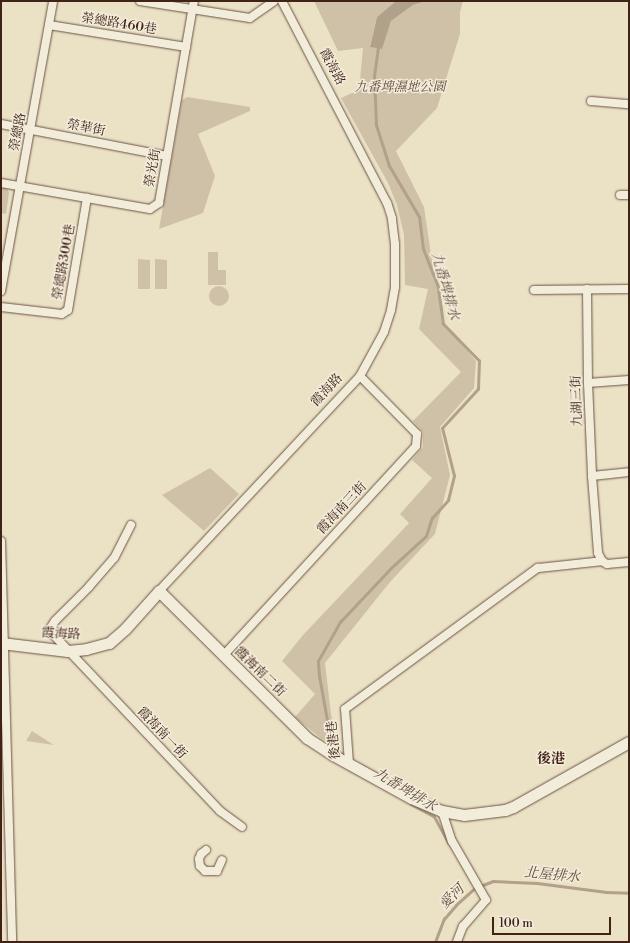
<!DOCTYPE html>
<meta charset="utf-8">
<style>
body{margin:0}
#map{position:relative;width:630px;height:943px;overflow:hidden;background:#ebe2c6;font-family:"Libre Bodoni","Noto Serif TC",serif}
div>[style]{position:absolute}
.green>*{inset:0;background:#cec1a8}
.round{border-radius:50%}
.water>*{inset:0;background:#b1a18a}
.stream>*{height:2.5px;margin:-1.25px;padding:0 1.25px;transform-origin:1.25px;border-radius:1.25px;background:#b1a18a}
.roads{filter:drop-shadow(0 0 1px #6c5243) drop-shadow(0 0 1px #6c5243)}
.street>*{height:8px;margin:-4px;padding:0 4px;transform-origin:4px;border-radius:4px;background:#f2ecda}
.secondary>*{height:11px;margin:-5.5px;padding:0 5.5px;transform-origin:5.5px;border-radius:5.5px;background:#f2ecda}
span{translate:-50% -50%;white-space:nowrap;text-align:center;line-height:1.15;-webkit-text-stroke:3px #f2ecda;paint-order:stroke}
.street-label{font-size:13px;color:#412217}
.park-label{font-size:13px;color:#644a3b;font-style:italic}
.water-label{font-size:14px;color:#63483a;font-style:italic}
.neighbourhood-label{font-size:14px;color:#412217;font-weight:700}
.frame{position:absolute;inset:0;border:2px solid #412217;pointer-events:none}
.scale{position:absolute;left:492px;top:917px;width:119px;height:18px;box-sizing:border-box;border:2px solid #412217;border-top:0;padding-left:5px;font-size:12px;line-height:14px;white-space:nowrap;color:#412217;-webkit-text-stroke:3px #f2ecda;paint-order:stroke}
</style>
<div id="map">
<div class="green">
<div style="clip-path:polygon(314px 1px,396px 1px,377px 17px,370px 46px,381px 49px,391px 21px,413px 5px,426px 1px,463px 1px,460px 12px,460px 34px,437px 108px,396px 151px,424px 207px,433px 268px,441px 295px,444px 323px,476px 361px,474px 388px,440px 427px,450px 475px,435px 534px,390px 582px,325px 663px,331px 714px,336px 738px,334px 744px,322px 739px,295px 717px,315px 694px,282px 661px,303px 635px,409px 523px,400px 514px,432px 478px,412px 460px,423px 447px,423px 432px,413px 421px,461px 372px,419px 329px,428px 289px,405px 285px,404px 235px,397px 205px,388px 183px,341px 98px,359px 90px,363px 48px,338px 51px)"></div>
<div style="clip-path:polygon(187px 97px,250px 107px,250px 111px,198px 134px,215px 176px,203px 213px,159px 229px,182px 100px)"></div>
<div style="clip-path:polygon(1px 187px,7px 188px,9px 193px,6px 214px,1px 213px)"></div>
<div style="clip-path:polygon(208px 252px,218px 252px,218px 270px,226px 270px,226px 285px,208px 285px)"></div>
<div style="clip-path:polygon(138px 259px,150px 260px,150px 289px,138px 289px)"></div>
<div style="clip-path:polygon(155px 259px,167px 260px,167px 289px,155px 289px)"></div>
<div class="round" style="left:209px;top:286px;width:20px;height:20px"></div>
<div style="clip-path:polygon(210px 468px,239px 494px,204px 531px,162px 495px)"></div>
<div style="clip-path:polygon(32px 731px,54px 745px,26px 741px)"></div>
</div>
<div class="water">
<div style="clip-path:polygon(396px 1px,426px 1px,413px 5px,391px 21px,382px 49px,370px 47px,377px 17px)"></div>
</div>
<div class="stream">
<div style="left:330px;top:737px;width:62px;rotate:-100.2deg"></div>
<div style="left:319px;top:676px;width:15px;rotate:-94deg"></div>
<div style="left:318px;top:661px;width:45px;rotate:-60.6deg"></div>
<div style="left:340px;top:622px;width:74px;rotate:-46.6deg"></div>
<div style="left:391px;top:568px;width:47px;rotate:-42.4deg"></div>
<div style="left:426px;top:536px;width:19px;rotate:-72deg"></div>
<div style="left:432px;top:518px;width:24px;rotate:-48deg"></div>
<div style="left:448px;top:500px;width:25px;rotate:-76deg"></div>
<div style="left:454px;top:476px;width:49px;rotate:-104deg"></div>
<div style="left:442px;top:428px;width:53px;rotate:-47.3deg"></div>
<div style="left:478px;top:389px;width:28px;rotate:-88deg"></div>
<div style="left:479px;top:361px;width:52px;rotate:-134.2deg"></div>
<div style="left:443px;top:324px;width:37px;rotate:-98deg"></div>
<div style="left:438px;top:287px;width:41px;rotate:-111.5deg"></div>
<div style="left:423px;top:249px;width:32px;rotate:-97deg"></div>
<div style="left:419px;top:217px;width:59px;rotate:-120.5deg"></div>
<div style="left:389px;top:166px;width:43px;rotate:-107.6deg"></div>
<div style="left:376px;top:125px;width:49px;rotate:-92.3deg"></div>
<div style="left:374px;top:76px;width:29px;rotate:-82deg"></div>
<div style="left:411px;top:804px;width:26px;rotate:28deg"></div>
<div style="left:434px;top:816px;width:31px;rotate:61deg"></div>
<div style="left:435px;top:942px;width:25px;rotate:-69deg"></div>
<div style="left:444px;top:919px;width:18px;rotate:-49deg"></div>
<div style="left:456px;top:905px;width:25px;rotate:-42deg"></div>
<div style="left:475px;top:888px;width:19px;rotate:-21deg"></div>
<div style="left:493px;top:881px;width:44px;rotate:2.6deg"></div>
<div style="left:537px;top:883px;width:70px;rotate:7.4deg"></div>
<div style="left:606px;top:892px;width:23px;rotate:2deg"></div>
</div>
<div class="roads">
<div class="street">
<div style="left:140px;top:1px;width:111px;rotate:8.8deg"></div>
<div style="left:250px;top:18px;width:29px;rotate:-35deg"></div>
<div style="left:49px;top:25px;width:139px;rotate:9.1deg"></div>
<div style="left:591px;top:101px;width:38px;rotate:5deg"></div>
<div style="left:1px;top:124px;width:169px;rotate:10.9deg"></div>
<div style="left:1px;top:183px;width:151px;rotate:9.9deg"></div>
<div style="left:150px;top:209px;width:11px;rotate:-34deg"></div>
<div style="left:159px;top:203px;width:205px;rotate:-80.2deg"></div>
<div style="left:620px;top:195px;width:9px"></div>
<div style="left:587px;top:289px;width:94px;rotate:89.4deg"></div>
<div style="left:588px;top:383px;width:93px;rotate:87.5deg"></div>
<div style="left:592px;top:476px;width:77px;rotate:85.5deg"></div>
<div style="left:598px;top:553px;width:9px;rotate:63deg"></div>
<div style="left:602px;top:561px;width:6px;rotate:31deg"></div>
<div style="left:607px;top:564px;width:22px;rotate:-5deg"></div>
<div style="left:534px;top:290px;width:95px;rotate:-0.6deg"></div>
<div style="left:1px;top:291px;width:295px;rotate:-79.8deg"></div>
<div style="left:1px;top:307px;width:61px;rotate:6.5deg"></div>
<div style="left:62px;top:314px;width:7px;rotate:-34deg"></div>
<div style="left:68px;top:310px;width:114px;rotate:-80.4deg"></div>
<div style="left:588px;top:383px;width:41px;rotate:-4.2deg"></div>
<div style="left:592px;top:476px;width:37px;rotate:-6deg"></div>
<div style="left:131px;top:525px;width:37px;rotate:117deg"></div>
<div style="left:114px;top:558px;width:38px;rotate:131deg"></div>
<div style="left:89px;top:587px;width:48px;rotate:135deg"></div>
<div style="left:55px;top:621px;width:11px;rotate:124deg"></div>
<div style="left:49px;top:630px;width:249px;rotate:46.6deg"></div>
<div style="left:220px;top:811px;width:27px;rotate:36deg"></div>
<div style="left:1px;top:541px;width:401px;rotate:88.4deg"></div>
<div style="left:159px;top:591px;width:294px;rotate:-46.9deg"></div>
<div style="left:360px;top:376px;width:50px;rotate:-61.4deg"></div>
<div style="left:384px;top:332px;width:23px;rotate:-72deg"></div>
<div style="left:391px;top:310px;width:23px;rotate:-80deg"></div>
<div style="left:395px;top:287px;width:43px;rotate:-90deg"></div>
<div style="left:395px;top:244px;width:26px;rotate:-97deg"></div>
<div style="left:392px;top:218px;width:16px;rotate:-108deg"></div>
<div style="left:387px;top:203px;width:228px;rotate:-117.5deg"></div>
<div style="left:223px;top:656px;width:285px;rotate:-47.4deg"></div>
<div style="left:416px;top:446px;width:12px;rotate:-85deg"></div>
<div style="left:417px;top:434px;width:81px;rotate:-134.5deg"></div>
<div style="left:349px;top:763px;width:54px;rotate:-94.2deg"></div>
<div style="left:345px;top:709px;width:239px;rotate:-36.2deg"></div>
<div style="left:538px;top:568px;width:64px;rotate:-6.2deg"></div>
<div style="left:442px;top:811px;width:32px;rotate:72deg"></div>
<div style="left:452px;top:841px;width:68px;rotate:60deg"></div>
<div style="left:486px;top:900px;width:35px;rotate:131deg"></div>
<div style="left:463px;top:926px;width:17px;rotate:111deg"></div>
<div style="left:206px;top:850px;width:6px;rotate:141deg"></div>
<div style="left:201px;top:854px;width:5px;rotate:112deg"></div>
<div style="left:199px;top:859px;width:7px;rotate:82deg"></div>
<div style="left:200px;top:866px;width:7px;rotate:45deg"></div>
<div style="left:205px;top:871px;width:12px"></div>
<div style="left:217px;top:871px;width:12px;rotate:-66deg"></div>
</div>
<div class="secondary">
<div style="left:1px;top:643px;width:67px;rotate:6.8deg"></div>
<div style="left:68px;top:651px;width:18px;rotate:-6deg"></div>
<div style="left:86px;top:649px;width:24px;rotate:-15deg"></div>
<div style="left:109px;top:643px;width:21px;rotate:-41deg"></div>
<div style="left:125px;top:629px;width:51px;rotate:-48.2deg"></div>
<div style="left:159px;top:591px;width:209px;rotate:44.8deg"></div>
<div style="left:307px;top:738px;width:31px;rotate:33deg"></div>
<div style="left:333px;top:755px;width:89px;rotate:28.9deg"></div>
<div style="left:411px;top:798px;width:34px;rotate:23deg"></div>
<div style="left:442px;top:811px;width:22px;rotate:10deg"></div>
<div style="left:464px;top:815px;width:41px;rotate:-7deg"></div>
<div style="left:505px;top:810px;width:9px;rotate:-21deg"></div>
<div style="left:513px;top:807px;width:133px;rotate:-29.3deg"></div>
</div>
</div>
<div class="street-label">
<span style="left:119px;top:24px;rotate:9deg">榮總路460巷</span>
<span style="left:332px;top:67px;rotate:62deg">霞海路</span>
<span style="left:86px;top:128px;rotate:11deg">榮華街</span>
<span style="left:18px;top:132px;rotate:-79deg">榮總路</span>
<span style="left:153px;top:168px;rotate:-80deg">榮光街</span>
<span style="left:64px;top:262px;rotate:-80deg">榮總路300巷</span>
<span style="left:327px;top:390px;rotate:-47deg">霞海路</span>
<span style="left:577px;top:401px;rotate:-92deg">九湖三街</span>
<span style="left:342px;top:508px;rotate:-47deg">霞海南三街</span>
<span style="left:61px;top:634px;rotate:3deg">霞海路</span>
<span style="left:260px;top:672px;rotate:44deg">霞海南二街</span>
<span style="left:162px;top:733px;rotate:47deg">霞海南一街</span>
<span style="left:334px;top:740px;rotate:-96deg">後港巷</span>
</div>
<div class="park-label">
<span style="left:400px;top:87px">九番埤濕地公園</span>
</div>
<div class="water-label">
<span style="left:445px;top:286px;rotate:74deg">九番埤排水</span>
<span style="left:405px;top:790px;rotate:31deg">九番埤排水</span>
<span style="left:552px;top:875px;rotate:5deg">北屋排水</span>
<span style="left:452px;top:897px;rotate:-44deg">愛河</span>
</div>
<div class="neighbourhood-label">
<span style="left:551px;top:759px">後港</span>
</div>
<div class="frame"></div>
<div class="scale">100 m</div>
</div>
